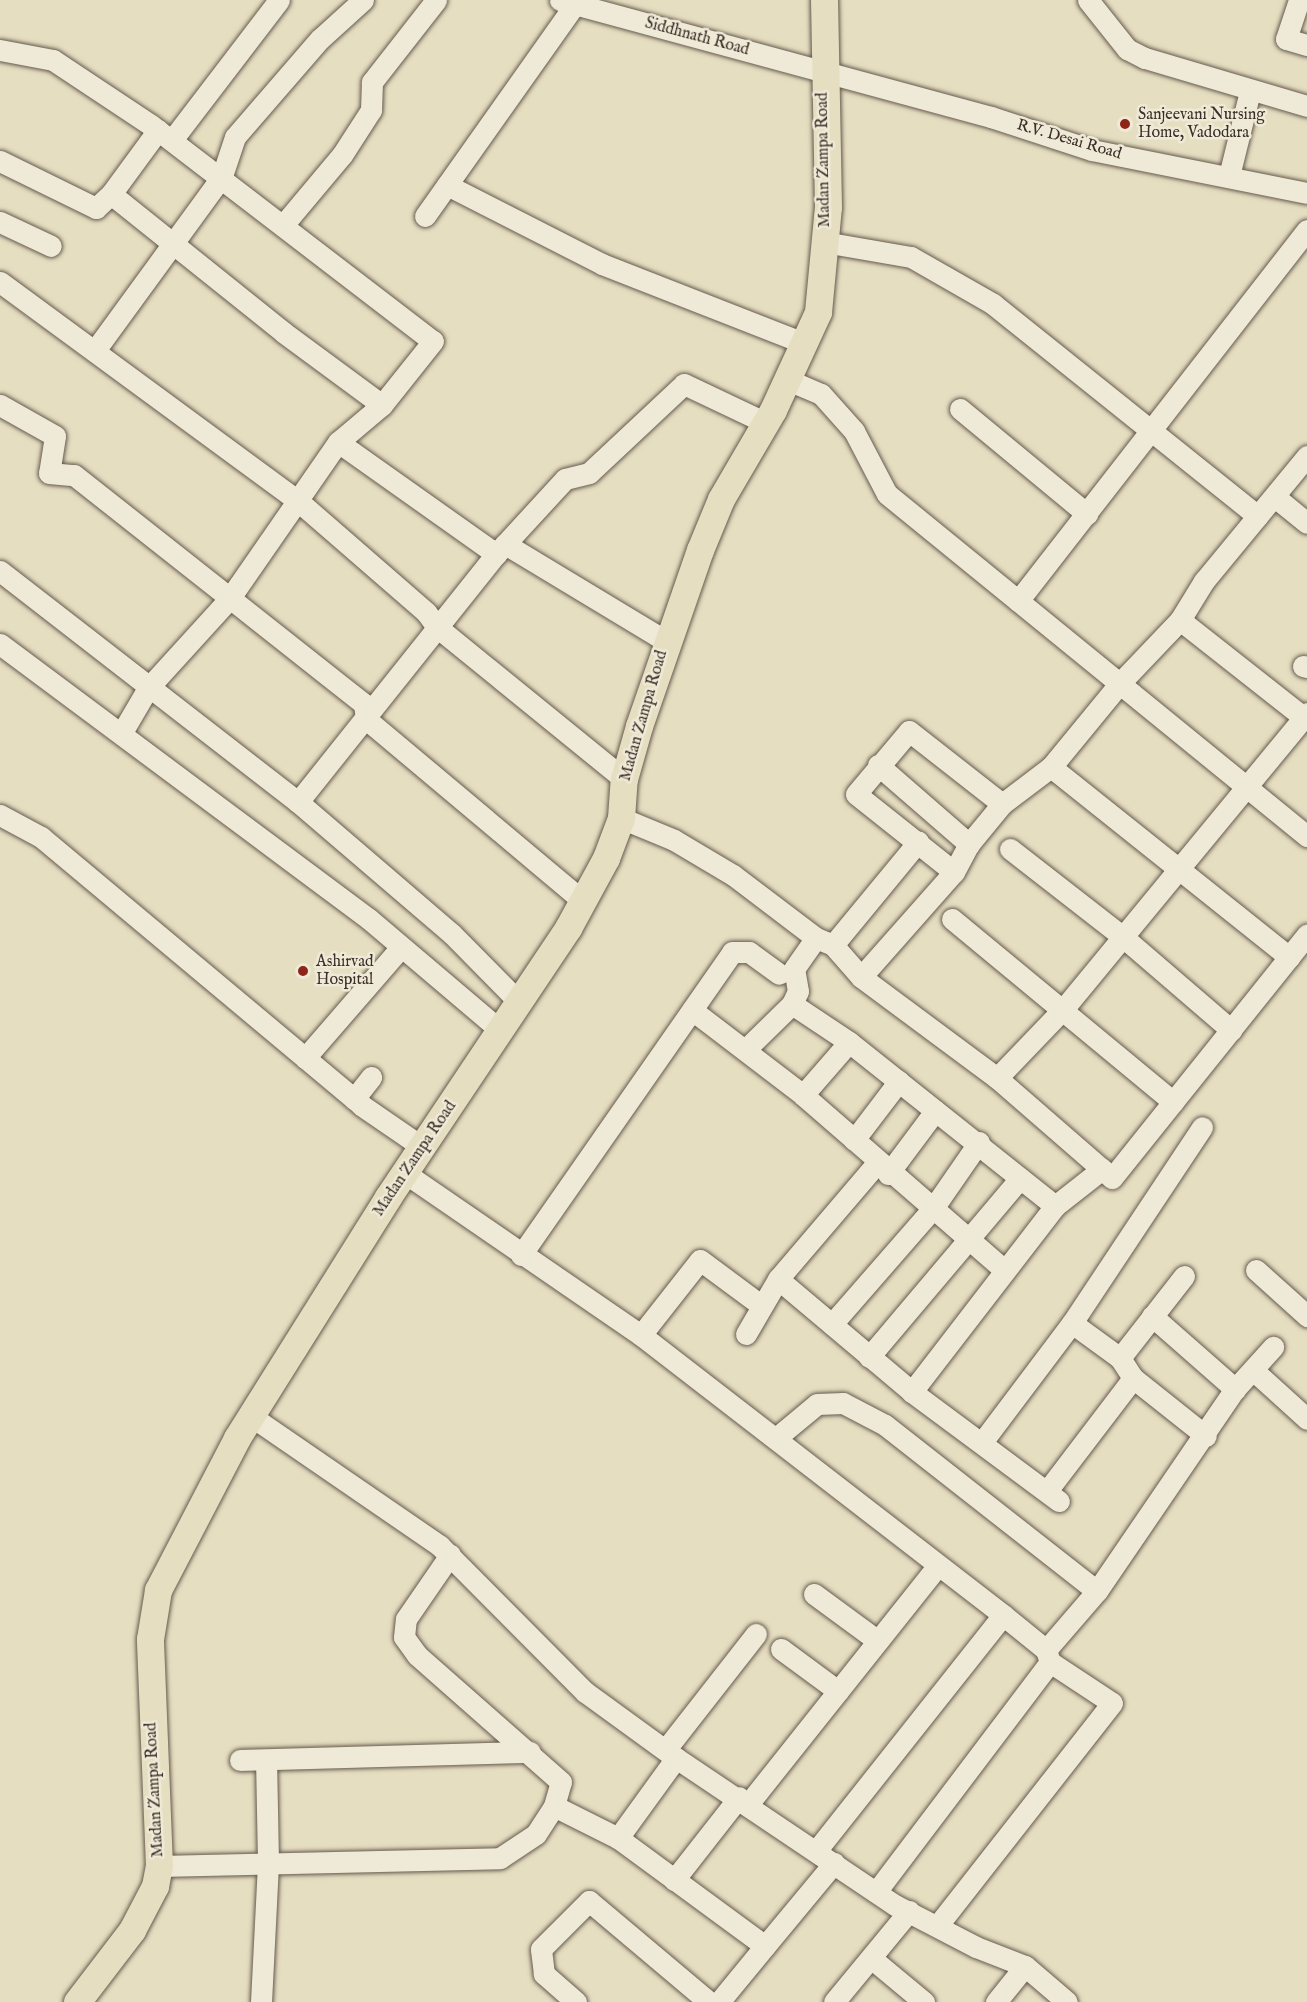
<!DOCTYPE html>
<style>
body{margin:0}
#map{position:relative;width:1307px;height:2002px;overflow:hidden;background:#e6dec1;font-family:"IM FELL English",serif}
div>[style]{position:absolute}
.roads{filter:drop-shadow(0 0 2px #665a4e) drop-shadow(0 0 2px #665a4e)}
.minor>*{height:21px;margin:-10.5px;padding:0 10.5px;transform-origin:10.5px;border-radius:10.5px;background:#efead7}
.major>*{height:27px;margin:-13.5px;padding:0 13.5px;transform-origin:13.5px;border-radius:13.5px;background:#e6dec1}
.dots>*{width:16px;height:16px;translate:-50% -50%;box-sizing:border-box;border:3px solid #efead7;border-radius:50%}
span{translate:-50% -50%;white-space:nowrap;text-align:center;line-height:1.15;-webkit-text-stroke:5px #efead7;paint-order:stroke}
.street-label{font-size:16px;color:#3b2e27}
.poi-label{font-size:16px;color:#3b2e27}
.left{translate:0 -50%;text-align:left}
</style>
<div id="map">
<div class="roads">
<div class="minor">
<div style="left:560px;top:0;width:447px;rotate:15.2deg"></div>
<div style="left:991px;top:117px;width:106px;rotate:18.1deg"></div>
<div style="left:1092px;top:150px;width:219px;rotate:11.3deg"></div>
<div style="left:1088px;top:0;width:63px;rotate:51.5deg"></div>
<div style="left:1127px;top:49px;width:20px;rotate:27deg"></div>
<div style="left:1145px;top:58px;width:169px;rotate:16.5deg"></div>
<div style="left:1299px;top:0;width:41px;rotate:108.4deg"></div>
<div style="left:1286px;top:39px;width:22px;rotate:16deg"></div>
<div style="left:0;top:50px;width:54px;rotate:10.7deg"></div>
<div style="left:53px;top:60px;width:118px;rotate:33.6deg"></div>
<div style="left:151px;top:125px;width:355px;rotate:37.5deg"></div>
<div style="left:433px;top:341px;width:82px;rotate:128.6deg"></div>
<div style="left:382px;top:405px;width:57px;rotate:139.9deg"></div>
<div style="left:338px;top:442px;width:190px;rotate:124.7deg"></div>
<div style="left:230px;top:598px;width:122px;rotate:132.3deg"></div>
<div style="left:148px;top:688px;width:53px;rotate:120.4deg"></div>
<div style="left:158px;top:130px;width:79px;rotate:126.3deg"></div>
<div style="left:111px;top:194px;width:221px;rotate:38.7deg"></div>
<div style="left:283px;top:332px;width:123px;rotate:36.4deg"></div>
<div style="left:172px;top:140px;width:176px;rotate:-52.6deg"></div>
<div style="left:0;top:161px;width:107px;rotate:26.1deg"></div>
<div style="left:96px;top:208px;width:21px;rotate:-43deg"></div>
<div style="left:1229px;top:176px;width:88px;rotate:-76.1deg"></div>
<div style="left:447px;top:185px;width:174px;rotate:27deg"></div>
<div style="left:602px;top:264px;width:217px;rotate:21.4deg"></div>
<div style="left:425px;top:216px;width:260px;rotate:-54.7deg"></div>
<div style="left:0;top:222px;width:56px;rotate:25.2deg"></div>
<div style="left:284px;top:224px;width:90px;rotate:-50deg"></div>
<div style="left:342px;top:155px;width:54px;rotate:-57.2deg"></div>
<div style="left:371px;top:110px;width:28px;rotate:-88deg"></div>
<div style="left:372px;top:82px;width:104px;rotate:-52deg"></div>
<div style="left:824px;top:242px;width:88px;rotate:9.8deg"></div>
<div style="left:911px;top:257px;width:95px;rotate:29.8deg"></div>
<div style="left:993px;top:304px;width:339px;rotate:38.7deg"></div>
<div style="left:0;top:282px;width:368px;rotate:36.3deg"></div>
<div style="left:297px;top:500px;width:171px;rotate:41deg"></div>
<div style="left:426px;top:612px;width:19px;rotate:54deg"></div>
<div style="left:437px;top:627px;width:241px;rotate:39.1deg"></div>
<div style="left:96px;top:349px;width:214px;rotate:-53.9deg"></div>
<div style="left:222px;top:176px;width:41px;rotate:-71.6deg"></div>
<div style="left:235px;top:137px;width:130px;rotate:-49.1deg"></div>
<div style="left:320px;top:39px;width:58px;rotate:-42.2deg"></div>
<div style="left:788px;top:380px;width:36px;rotate:23deg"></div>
<div style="left:821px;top:394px;width:50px;rotate:48.3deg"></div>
<div style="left:854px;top:431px;width:71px;rotate:62.4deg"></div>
<div style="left:887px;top:494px;width:542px;rotate:39.16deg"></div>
<div style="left:0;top:405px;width:63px;rotate:29.4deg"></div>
<div style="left:55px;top:436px;width:37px;rotate:99deg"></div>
<div style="left:49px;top:473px;width:25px;rotate:5deg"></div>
<div style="left:74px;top:475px;width:370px;rotate:38.3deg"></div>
<div style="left:364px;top:704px;width:15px;rotate:82deg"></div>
<div style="left:366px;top:719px;width:283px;rotate:40deg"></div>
<div style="left:960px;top:409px;width:165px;rotate:39.6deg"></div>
<div style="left:338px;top:442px;width:194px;rotate:35.3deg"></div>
<div style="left:1275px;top:497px;width:41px;rotate:39.1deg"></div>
<div style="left:505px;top:544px;width:188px;rotate:31.1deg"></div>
<div style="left:0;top:571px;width:377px;rotate:37.8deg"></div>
<div style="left:298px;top:802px;width:203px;rotate:40.6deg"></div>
<div style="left:452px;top:934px;width:95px;rotate:45.4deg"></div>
<div style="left:1018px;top:601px;width:470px;rotate:-52.1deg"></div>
<div style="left:1180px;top:620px;width:162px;rotate:38.2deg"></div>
<div style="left:0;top:644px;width:460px;rotate:36.7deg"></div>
<div style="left:369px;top:919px;width:172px;rotate:40.3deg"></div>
<div style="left:1303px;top:666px;width:4px;rotate:14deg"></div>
<div style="left:878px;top:765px;width:121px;rotate:41deg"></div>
<div style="left:1051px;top:767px;width:305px;rotate:38.6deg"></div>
<div style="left:298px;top:802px;width:317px;rotate:-51.4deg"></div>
<div style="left:496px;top:554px;width:102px;rotate:-47.4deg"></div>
<div style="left:565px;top:479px;width:25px;rotate:-14deg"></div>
<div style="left:589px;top:473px;width:130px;rotate:-43.1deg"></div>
<div style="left:684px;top:384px;width:91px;rotate:25.4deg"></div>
<div style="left:0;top:815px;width:47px;rotate:28.2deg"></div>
<div style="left:41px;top:837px;width:417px;rotate:39.9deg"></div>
<div style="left:361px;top:1105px;width:74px;rotate:34.5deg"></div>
<div style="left:621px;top:818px;width:57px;rotate:22.5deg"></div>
<div style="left:674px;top:840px;width:69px;rotate:30.7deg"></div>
<div style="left:733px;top:875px;width:104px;rotate:37.2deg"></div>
<div style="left:816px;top:938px;width:18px;rotate:22deg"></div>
<div style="left:833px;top:945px;width:43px;rotate:48.8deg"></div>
<div style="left:861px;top:977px;width:169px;rotate:36.6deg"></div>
<div style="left:997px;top:1078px;width:152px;rotate:41deg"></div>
<div style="left:1112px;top:1178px;width:312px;rotate:-51.3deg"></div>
<div style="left:1010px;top:849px;width:143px;rotate:37.9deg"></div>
<div style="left:1123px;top:937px;width:143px;rotate:40.7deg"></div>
<div style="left:954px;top:872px;width:125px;rotate:-141.5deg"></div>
<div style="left:856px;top:794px;width:82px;rotate:-49.9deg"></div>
<div style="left:909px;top:731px;width:118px;rotate:38.1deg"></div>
<div style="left:952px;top:919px;width:287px;rotate:39.6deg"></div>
<div style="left:833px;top:945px;width:134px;rotate:-50.5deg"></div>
<div style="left:861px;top:977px;width:140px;rotate:-48.5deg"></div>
<div style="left:954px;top:872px;width:32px;rotate:-62deg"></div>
<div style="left:969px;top:844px;width:52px;rotate:-50.5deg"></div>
<div style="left:1002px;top:804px;width:61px;rotate:-37.1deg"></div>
<div style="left:1051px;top:767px;width:109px;rotate:-50.6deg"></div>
<div style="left:1120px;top:683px;width:87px;rotate:-46.4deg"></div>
<div style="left:1180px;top:620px;width:46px;rotate:-58.4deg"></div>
<div style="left:1204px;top:581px;width:162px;rotate:-50.5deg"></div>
<div style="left:792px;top:1004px;width:69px;rotate:33.7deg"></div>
<div style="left:849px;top:1042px;width:263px;rotate:38.5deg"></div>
<div style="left:1055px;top:1206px;width:235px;rotate:127.6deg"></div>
<div style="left:692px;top:1010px;width:140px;rotate:37.4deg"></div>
<div style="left:803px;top:1095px;width:267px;rotate:41deg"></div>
<div style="left:746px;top:1049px;width:64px;rotate:-44.4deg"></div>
<div style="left:792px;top:1004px;width:14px;rotate:-65deg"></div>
<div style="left:798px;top:991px;width:22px;rotate:-100deg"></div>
<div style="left:794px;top:969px;width:38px;rotate:-55deg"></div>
<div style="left:305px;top:1058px;width:147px;rotate:-49.1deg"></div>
<div style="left:997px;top:1078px;width:98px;rotate:-46.2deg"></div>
<div style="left:1065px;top:1007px;width:381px;rotate:-50.5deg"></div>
<div style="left:803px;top:1095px;width:70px;rotate:-49deg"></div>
<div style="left:354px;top:1099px;width:28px;rotate:-52deg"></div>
<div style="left:854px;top:1140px;width:74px;rotate:-52.7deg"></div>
<div style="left:405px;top:1173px;width:286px;rotate:34.5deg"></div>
<div style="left:641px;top:1335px;width:458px;rotate:37.7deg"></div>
<div style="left:1003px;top:1615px;width:55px;rotate:39.1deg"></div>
<div style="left:1046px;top:1650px;width:13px;rotate:72deg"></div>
<div style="left:1050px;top:1662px;width:74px;rotate:33.5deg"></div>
<div style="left:1112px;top:1703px;width:282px;rotate:128.1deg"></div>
<div style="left:888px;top:1174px;width:79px;rotate:-53.3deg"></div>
<div style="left:1055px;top:1206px;width:60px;rotate:-38.2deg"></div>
<div style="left:521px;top:1255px;width:369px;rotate:-55.1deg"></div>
<div style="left:732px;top:952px;width:17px"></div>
<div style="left:749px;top:952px;width:37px;rotate:36deg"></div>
<div style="left:1256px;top:1270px;width:69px;rotate:42deg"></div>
<div style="left:778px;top:1279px;width:175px;rotate:40.1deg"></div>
<div style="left:912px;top:1392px;width:183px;rotate:36.6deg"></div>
<div style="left:1152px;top:1316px;width:111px;rotate:41.3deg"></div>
<div style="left:1072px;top:1323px;width:59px;rotate:36.1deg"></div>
<div style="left:1120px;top:1358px;width:24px;rotate:57deg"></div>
<div style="left:1133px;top:1378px;width:93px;rotate:38.5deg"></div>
<div style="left:832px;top:1324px;width:155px;rotate:-48.9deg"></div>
<div style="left:934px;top:1207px;width:79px;rotate:-55.3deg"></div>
<div style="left:746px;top:1334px;width:64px;rotate:-59.8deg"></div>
<div style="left:778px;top:1279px;width:154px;rotate:-49.5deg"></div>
<div style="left:641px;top:1335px;width:95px;rotate:-51.8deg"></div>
<div style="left:700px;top:1260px;width:77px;rotate:36.6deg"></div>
<div style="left:869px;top:1357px;width:234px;rotate:-49.8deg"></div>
<div style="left:1120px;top:1358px;width:104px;rotate:-52deg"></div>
<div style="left:1253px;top:1370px;width:73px;rotate:42.2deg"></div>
<div style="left:251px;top:1416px;width:229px;rotate:34.5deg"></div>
<div style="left:440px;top:1546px;width:206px;rotate:45.2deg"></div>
<div style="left:585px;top:1692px;width:112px;rotate:36deg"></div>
<div style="left:676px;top:1758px;width:264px;rotate:33.9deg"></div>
<div style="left:895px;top:1905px;width:91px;rotate:27.4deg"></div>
<div style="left:976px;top:1947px;width:53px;rotate:21.2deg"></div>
<div style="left:1025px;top:1966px;width:55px;rotate:40.6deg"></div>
<div style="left:776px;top:1438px;width:53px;rotate:-39.7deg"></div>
<div style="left:817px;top:1404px;width:26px;rotate:-2deg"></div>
<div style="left:843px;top:1403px;width:47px;rotate:27.6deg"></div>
<div style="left:885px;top:1425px;width:269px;rotate:38.1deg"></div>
<div style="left:983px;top:1441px;width:148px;rotate:-53deg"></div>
<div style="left:1072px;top:1323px;width:235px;rotate:-56.4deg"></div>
<div style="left:1047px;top:1491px;width:142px;rotate:-52.7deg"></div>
<div style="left:814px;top:1594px;width:79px;rotate:36.3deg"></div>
<div style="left:781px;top:1649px;width:71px;rotate:36.4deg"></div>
<div style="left:1046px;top:1650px;width:78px;rotate:-49.2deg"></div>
<div style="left:1097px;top:1591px;width:245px;rotate:-55.7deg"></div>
<div style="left:1235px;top:1389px;width:57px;rotate:-47.9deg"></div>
<div style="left:666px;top:1749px;width:146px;rotate:-52deg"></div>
<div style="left:676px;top:1758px;width:99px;rotate:125.9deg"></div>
<div style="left:618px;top:1838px;width:182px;rotate:36.3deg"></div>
<div style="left:765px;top:1946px;width:72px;rotate:129.4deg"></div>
<div style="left:240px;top:1760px;width:290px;rotate:-1.6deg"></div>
<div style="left:749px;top:1803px;width:302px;rotate:-51.5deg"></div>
<div style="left:554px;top:1806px;width:72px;rotate:26.6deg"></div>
<div style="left:816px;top:1851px;width:301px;rotate:-51.6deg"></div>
<div style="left:159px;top:1866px;width:341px;rotate:-1.3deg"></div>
<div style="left:500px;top:1858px;width:43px;rotate:-33.7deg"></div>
<div style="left:536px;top:1834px;width:33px;rotate:-57deg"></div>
<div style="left:554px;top:1806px;width:25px;rotate:-74deg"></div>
<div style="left:561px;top:1782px;width:192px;rotate:-138.6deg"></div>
<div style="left:417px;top:1655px;width:22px;rotate:-126deg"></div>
<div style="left:404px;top:1637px;width:18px;rotate:-84deg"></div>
<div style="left:406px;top:1619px;width:78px;rotate:-55.5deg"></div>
<div style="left:674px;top:1880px;width:105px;rotate:-51.9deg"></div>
<div style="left:876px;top:1892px;width:288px;rotate:-52.9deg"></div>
<div style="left:765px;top:1946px;width:108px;rotate:-50.3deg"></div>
<div style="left:871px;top:1958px;width:69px;rotate:39.7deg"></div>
<div style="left:261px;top:2002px;width:140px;rotate:-87.1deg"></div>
<div style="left:268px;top:1862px;width:101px;rotate:-91.1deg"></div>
<div style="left:576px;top:2002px;width:43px;rotate:-138.8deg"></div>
<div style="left:544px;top:1974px;width:25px;rotate:-97deg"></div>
<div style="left:541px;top:1949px;width:68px;rotate:-45deg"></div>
<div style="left:589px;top:1901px;width:157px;rotate:40.1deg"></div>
<div style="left:834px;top:2002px;width:118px;rotate:-50.5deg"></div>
<div style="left:996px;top:2002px;width:46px;rotate:-51.1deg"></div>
</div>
<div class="major">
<div style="left:77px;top:2002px;width:91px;rotate:-52.6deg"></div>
<div style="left:132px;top:1930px;width:50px;rotate:-62.4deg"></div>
<div style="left:155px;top:1886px;width:20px;rotate:-79deg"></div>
<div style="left:159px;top:1866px;width:227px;rotate:-92.3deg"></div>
<div style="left:150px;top:1639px;width:50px;rotate:-80.7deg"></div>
<div style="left:158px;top:1590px;width:171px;rotate:-62.5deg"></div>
<div style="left:237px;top:1438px;width:284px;rotate:-57.9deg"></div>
<div style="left:388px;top:1197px;width:324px;rotate:-56.2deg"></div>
<div style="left:568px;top:928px;width:80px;rotate:-61.5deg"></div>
<div style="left:606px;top:858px;width:43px;rotate:-69.4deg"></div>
<div style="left:621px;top:818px;width:39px;rotate:-86deg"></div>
<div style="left:624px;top:779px;width:55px;rotate:-74.2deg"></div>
<div style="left:639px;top:726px;width:186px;rotate:-70.9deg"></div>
<div style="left:700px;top:550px;width:55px;rotate:-67.6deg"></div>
<div style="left:721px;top:499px;width:103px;rotate:-59.7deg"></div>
<div style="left:773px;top:410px;width:108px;rotate:-65.3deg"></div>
<div style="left:818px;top:312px;width:105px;rotate:-84.6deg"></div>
<div style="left:828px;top:207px;width:207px;rotate:-91.1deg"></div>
</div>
</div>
<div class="dots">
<div style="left:1125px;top:124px;background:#8f2418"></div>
<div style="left:303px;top:971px;background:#8f2418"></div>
</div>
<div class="street-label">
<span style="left:697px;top:37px;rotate:15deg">Siddhnath Road</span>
<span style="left:1069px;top:140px;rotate:16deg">R.V. Desai Road</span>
<span style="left:824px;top:160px;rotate:-91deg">Madan Zampa Road</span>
<span style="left:644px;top:716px;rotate:-74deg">Madan Zampa Road</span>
<span style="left:415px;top:1159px;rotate:-56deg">Madan Zampa Road</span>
<span style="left:155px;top:1790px;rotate:-93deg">Madan Zampa Road</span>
</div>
<div class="poi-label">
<span class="left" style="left:1138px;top:124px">Sanjeevani Nursing<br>Home, Vadodara</span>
<span class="left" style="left:316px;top:971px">Ashirvad<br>Hospital</span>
</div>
</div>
